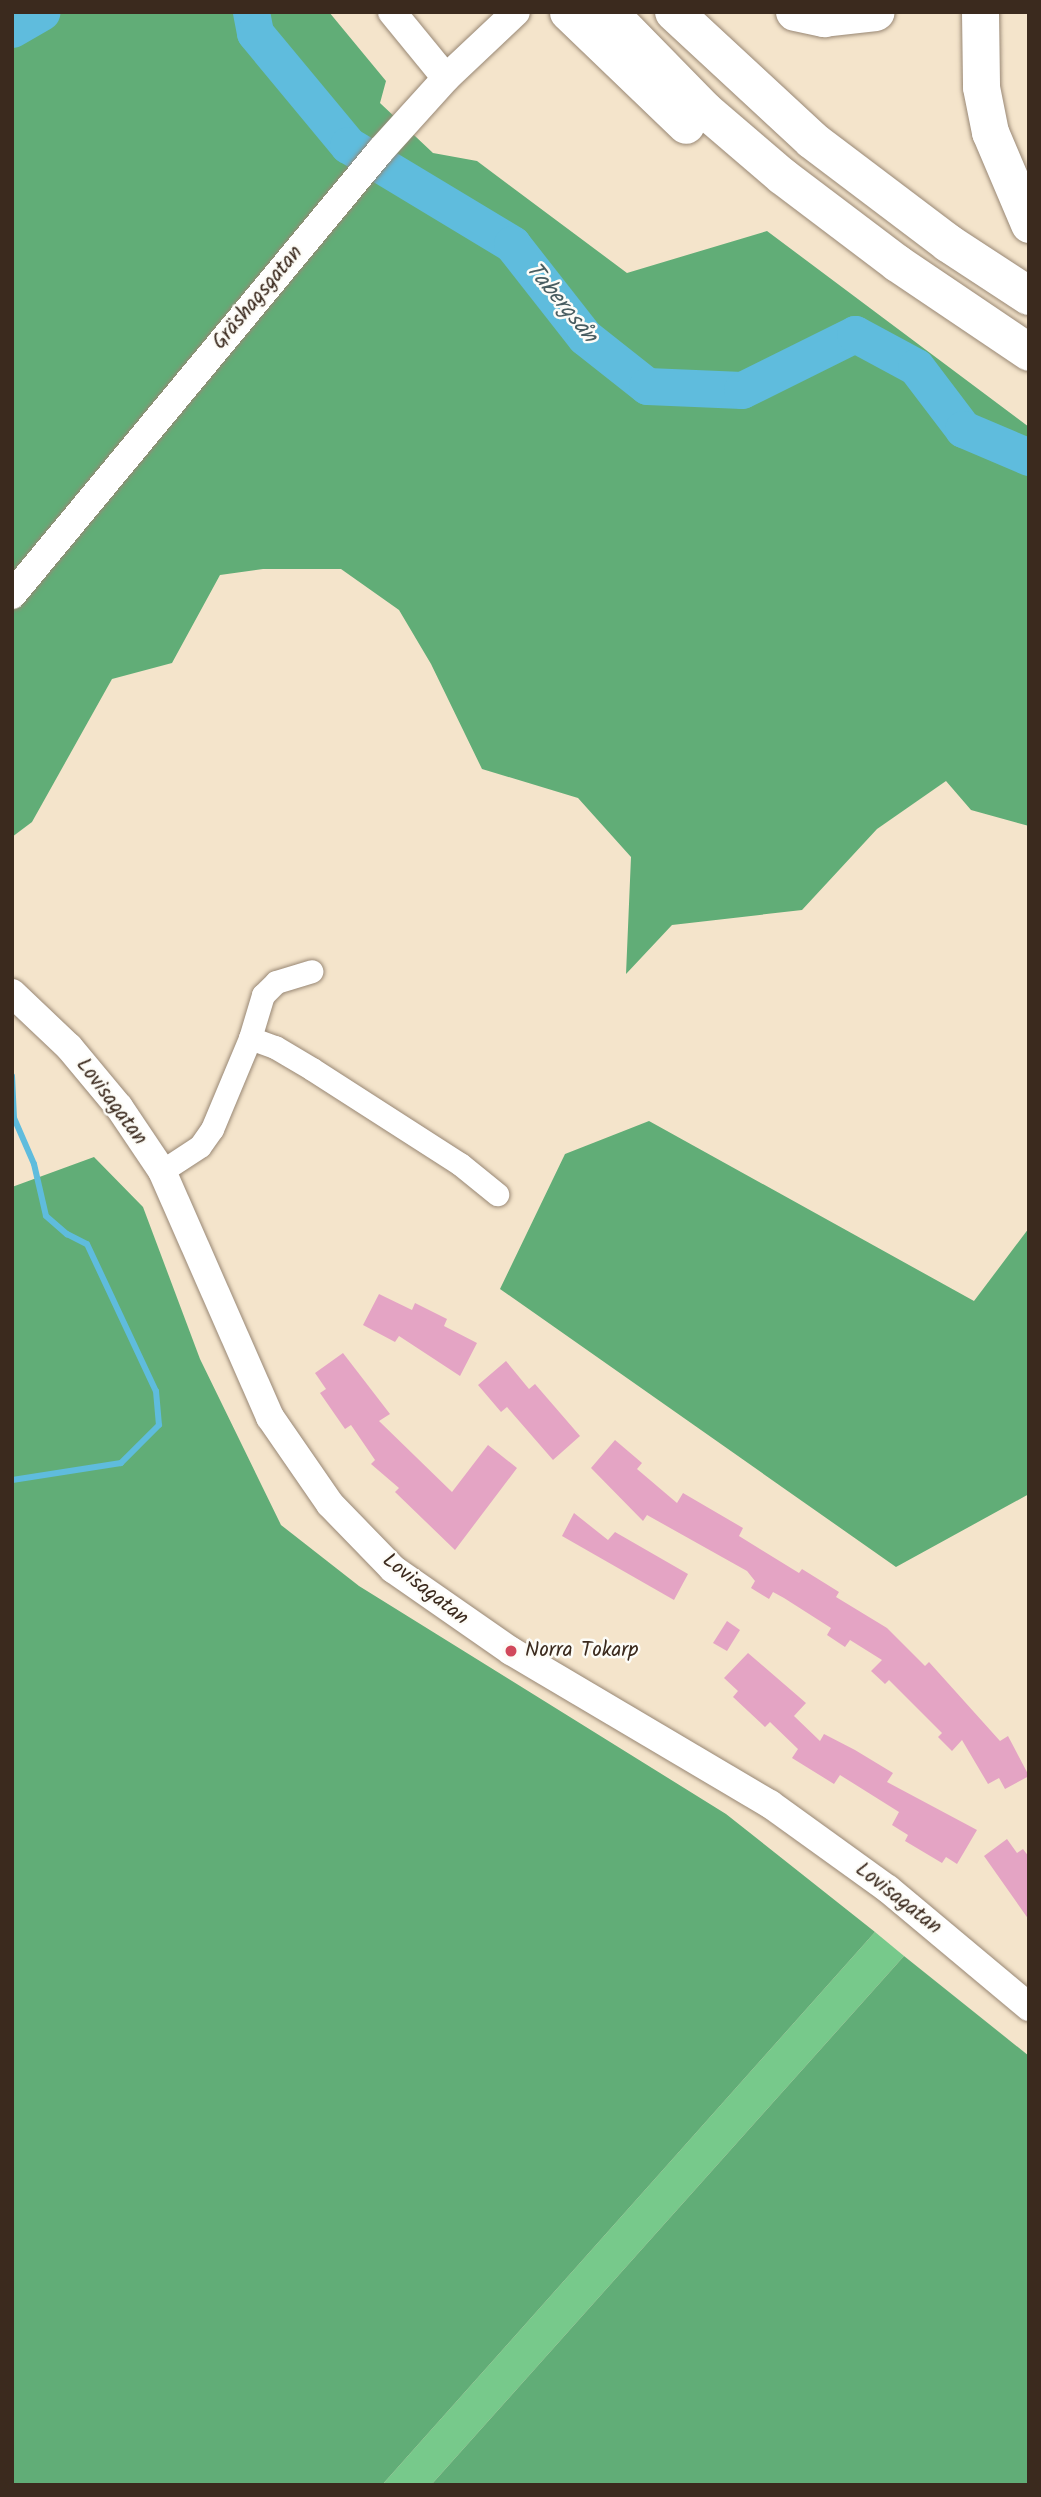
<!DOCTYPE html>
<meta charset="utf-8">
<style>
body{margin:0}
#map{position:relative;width:1041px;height:2497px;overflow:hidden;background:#f4e4cb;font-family:Kalam,sans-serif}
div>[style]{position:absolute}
.green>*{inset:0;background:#77c98b}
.forest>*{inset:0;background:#61ad77}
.stream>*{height:6px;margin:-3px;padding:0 3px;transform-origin:3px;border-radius:3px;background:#5fbcdd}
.river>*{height:37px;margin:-18.5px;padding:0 18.5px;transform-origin:18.5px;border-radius:18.5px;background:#5fbcdd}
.building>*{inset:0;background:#e4a4c4}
.roads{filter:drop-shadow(0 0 2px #988774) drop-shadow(0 0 2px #988774)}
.minor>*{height:23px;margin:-11.5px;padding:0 11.5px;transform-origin:11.5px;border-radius:11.5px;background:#fff}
.tertiary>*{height:28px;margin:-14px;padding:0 14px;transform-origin:14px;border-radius:14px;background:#fff}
.trunk>*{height:37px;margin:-18.5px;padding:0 18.5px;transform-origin:18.5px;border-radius:18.5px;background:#fff}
.motorway>*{height:38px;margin:-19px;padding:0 19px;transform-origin:19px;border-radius:19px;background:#fff}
.dots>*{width:19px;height:19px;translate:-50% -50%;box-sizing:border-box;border:4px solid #fdfcf7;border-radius:50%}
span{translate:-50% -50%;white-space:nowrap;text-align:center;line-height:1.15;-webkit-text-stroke:5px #fdfcf7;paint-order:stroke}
.street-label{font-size:21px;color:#3b2a1e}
.poi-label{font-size:21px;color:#3b2a1e}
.left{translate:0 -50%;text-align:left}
.water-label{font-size:23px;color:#485d61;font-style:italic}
.frame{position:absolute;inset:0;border:14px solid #3b2a1e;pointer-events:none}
</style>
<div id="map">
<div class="green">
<div style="clip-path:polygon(875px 1932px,904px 1956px,431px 2485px,382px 2485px)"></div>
</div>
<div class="forest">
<div style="clip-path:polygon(12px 12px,329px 12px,386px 81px,380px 103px,433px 153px,477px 161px,627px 273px,767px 231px,1029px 427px,1029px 826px,971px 810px,946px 781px,877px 829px,802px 910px,672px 925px,626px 974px,631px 857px,578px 798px,482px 769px,431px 664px,399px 610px,341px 569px,263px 569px,220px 575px,172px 663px,112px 679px,32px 822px,12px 837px)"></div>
<div style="clip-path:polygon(649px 1121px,974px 1301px,1029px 1228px,1029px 1494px,896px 1567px,500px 1289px,565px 1154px)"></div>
<div style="clip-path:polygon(94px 1157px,143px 1207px,200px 1359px,281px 1525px,359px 1586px,726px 1814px,875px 1932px,382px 2485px,12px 2485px,12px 1187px)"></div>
<div style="clip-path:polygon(904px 1956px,1029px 2056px,1029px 2485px,431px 2485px)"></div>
</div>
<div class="stream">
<div style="left:12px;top:1076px;width:42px;rotate:87.3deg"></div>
<div style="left:14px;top:1118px;width:50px;rotate:66.5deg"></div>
<div style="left:34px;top:1164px;width:53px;rotate:77deg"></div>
<div style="left:46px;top:1216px;width:28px;rotate:41deg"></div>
<div style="left:67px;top:1234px;width:22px;rotate:27deg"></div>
<div style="left:87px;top:1244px;width:162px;rotate:64.9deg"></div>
<div style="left:156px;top:1391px;width:34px;rotate:85deg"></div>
<div style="left:159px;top:1425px;width:54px;rotate:135deg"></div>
<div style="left:121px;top:1463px;width:110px;rotate:171.1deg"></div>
</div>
<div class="river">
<div style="left:251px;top:12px;width:21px;rotate:79deg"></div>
<div style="left:255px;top:33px;width:146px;rotate:50.3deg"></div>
<div style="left:348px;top:145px;width:192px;rotate:31.1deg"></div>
<div style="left:512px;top:244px;width:118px;rotate:51.9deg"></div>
<div style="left:585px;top:337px;width:79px;rotate:38.3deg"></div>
<div style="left:647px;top:386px;width:95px;rotate:2.4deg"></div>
<div style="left:742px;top:390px;width:126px;rotate:-26.4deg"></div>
<div style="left:855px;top:334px;width:69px;rotate:28.4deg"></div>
<div style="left:916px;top:367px;width:78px;rotate:52.8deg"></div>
<div style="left:963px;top:429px;width:72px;rotate:23deg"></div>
<div style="left:12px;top:29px;width:34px;rotate:-30deg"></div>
</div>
<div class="building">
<div style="clip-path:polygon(379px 1294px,412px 1310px,415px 1303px,447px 1319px,444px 1326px,477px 1343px,460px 1376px,399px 1336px,395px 1342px,363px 1325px)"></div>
<div style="clip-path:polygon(343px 1353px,390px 1414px,379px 1421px,452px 1492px,488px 1445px,517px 1468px,455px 1550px,395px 1492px,399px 1488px,371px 1464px,375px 1460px,351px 1425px,345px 1429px,320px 1393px,326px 1389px,315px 1373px)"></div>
<div style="clip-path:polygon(506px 1361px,529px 1389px,535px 1384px,580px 1436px,553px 1460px,507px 1407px,501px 1412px,478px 1385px)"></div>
<div style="clip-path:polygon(615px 1440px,642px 1463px,637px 1469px,677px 1503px,683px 1493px,743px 1528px,739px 1536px,799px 1573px,802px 1569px,839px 1592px,836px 1597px,887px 1628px,925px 1666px,929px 1662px,1000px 1741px,1008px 1736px,1029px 1776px,1005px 1789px,999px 1778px,988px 1784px,962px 1740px,952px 1751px,938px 1737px,942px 1733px,889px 1680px,885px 1684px,871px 1671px,882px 1660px,850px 1640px,845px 1647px,827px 1635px,831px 1628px,784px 1598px,773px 1592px,769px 1599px,751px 1588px,755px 1581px,747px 1571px,647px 1515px,643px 1521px,591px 1468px)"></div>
<div style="clip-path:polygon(574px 1513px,608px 1540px,615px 1532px,688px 1574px,674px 1600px,562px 1536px)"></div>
<div style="clip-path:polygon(727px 1621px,740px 1630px,727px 1651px,713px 1643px)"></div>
<div style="clip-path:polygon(748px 1653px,806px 1703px,794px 1716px,820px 1741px,824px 1734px,855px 1750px,893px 1773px,887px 1782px,977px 1830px,957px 1864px,946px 1857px,942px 1863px,905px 1841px,908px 1835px,892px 1825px,899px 1812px,840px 1775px,834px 1784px,792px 1758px,798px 1749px,770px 1722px,765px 1727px,733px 1697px,738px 1691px,724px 1678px)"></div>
<div style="clip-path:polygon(1007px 1839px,1017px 1853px,1023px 1849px,1029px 1857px,1029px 1920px,984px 1856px)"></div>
</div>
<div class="roads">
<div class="minor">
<div style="left:250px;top:1038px;width:27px;rotate:20deg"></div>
<div style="left:275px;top:1047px;width:43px;rotate:30.7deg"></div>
<div style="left:312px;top:1069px;width:176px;rotate:32.7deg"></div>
<div style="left:460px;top:1164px;width:48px;rotate:39deg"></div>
<div style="left:162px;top:1171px;width:45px;rotate:-33.3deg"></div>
<div style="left:200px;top:1146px;width:21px;rotate:-55deg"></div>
<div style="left:212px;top:1129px;width:99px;rotate:-67.3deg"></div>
<div style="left:250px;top:1038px;width:45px;rotate:-73.2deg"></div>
<div style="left:263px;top:995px;width:18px;rotate:-45deg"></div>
<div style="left:276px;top:982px;width:37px;rotate:-17deg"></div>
</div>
<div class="tertiary">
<div style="left:392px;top:12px;width:85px;rotate:50.7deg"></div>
<div style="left:12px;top:595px;width:578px;rotate:-50.33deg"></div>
<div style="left:381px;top:150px;width:97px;rotate:-47.9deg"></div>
<div style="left:446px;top:78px;width:96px;rotate:-43.3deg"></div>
<div style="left:12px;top:993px;width:79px;rotate:43.5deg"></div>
<div style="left:69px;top:1047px;width:78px;rotate:50.2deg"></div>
<div style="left:119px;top:1107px;width:77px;rotate:56.1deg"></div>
<div style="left:162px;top:1171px;width:269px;rotate:66.3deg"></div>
<div style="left:270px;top:1417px;width:106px;rotate:55.4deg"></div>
<div style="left:330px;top:1504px;width:91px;rotate:45.9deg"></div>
<div style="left:393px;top:1569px;width:144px;rotate:34.8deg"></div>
<div style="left:511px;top:1651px;width:301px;rotate:30.6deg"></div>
<div style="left:770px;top:1804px;width:145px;rotate:35.8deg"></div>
<div style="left:888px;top:1889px;width:184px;rotate:39.9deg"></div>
</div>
<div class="trunk">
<div style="left:568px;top:12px;width:163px;rotate:43.8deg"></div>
<div style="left:609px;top:12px;width:137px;rotate:45.6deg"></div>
<div style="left:705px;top:110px;width:101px;rotate:40.6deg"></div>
<div style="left:782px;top:176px;width:144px;rotate:37.1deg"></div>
<div style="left:897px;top:263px;width:159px;rotate:34deg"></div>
<div style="left:980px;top:12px;width:75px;rotate:89.2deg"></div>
<div style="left:981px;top:87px;width:46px;rotate:78.7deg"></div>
<div style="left:990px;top:132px;width:100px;rotate:67deg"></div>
</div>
<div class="motorway">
<div style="left:674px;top:12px;width:188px;rotate:42.8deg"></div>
<div style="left:812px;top:140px;width:171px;rotate:37.1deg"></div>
<div style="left:948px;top:243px;width:97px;rotate:33.2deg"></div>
<div style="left:795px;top:12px;width:30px;rotate:12deg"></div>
<div style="left:824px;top:18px;width:52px;rotate:-6.6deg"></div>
</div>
</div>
<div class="dots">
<div style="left:511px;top:1651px;background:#d1495b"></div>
</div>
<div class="street-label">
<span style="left:258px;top:298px;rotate:-50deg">Gräshagsgatan</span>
<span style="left:111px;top:1102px;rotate:53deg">Lovisagatan</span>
<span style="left:425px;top:1590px;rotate:38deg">Lovisagatan</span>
<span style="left:898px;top:1899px;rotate:38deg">Lovisagatan</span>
</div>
<div class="poi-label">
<span class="left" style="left:525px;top:1651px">Norra Tokarp</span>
</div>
<div class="water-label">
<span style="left:561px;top:303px;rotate:50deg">Tabergsån</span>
</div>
<div class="frame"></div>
</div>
